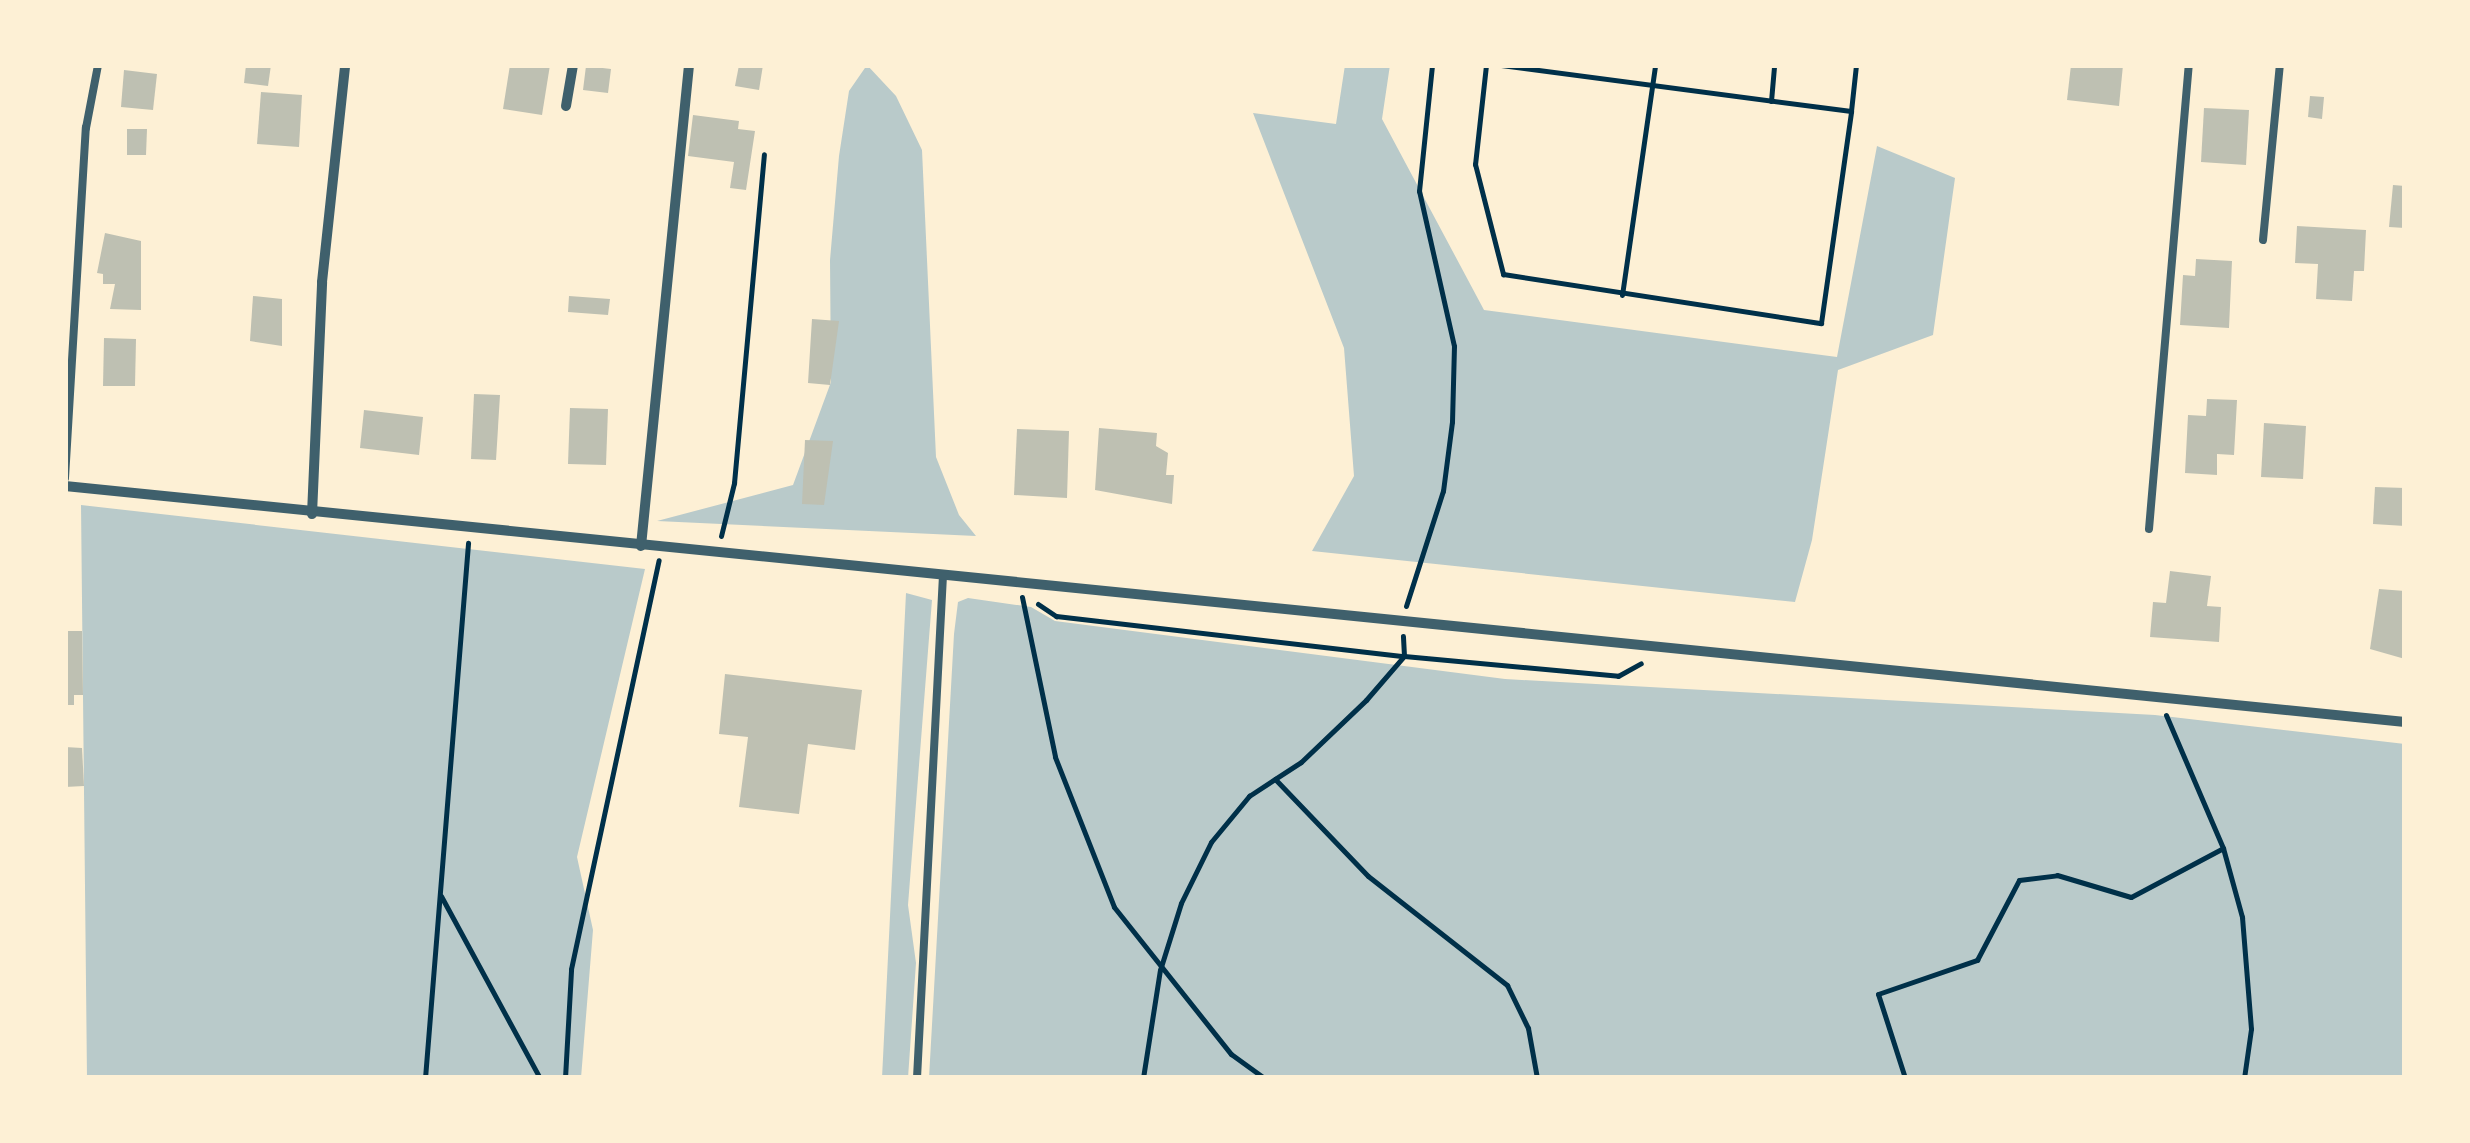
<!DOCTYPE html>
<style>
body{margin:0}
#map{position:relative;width:2470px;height:1143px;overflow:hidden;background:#fdf0d5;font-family:Bitter,serif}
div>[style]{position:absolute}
.green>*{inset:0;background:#b9caca}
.building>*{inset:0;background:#bec0b2}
.path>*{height:5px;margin:-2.5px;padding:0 2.5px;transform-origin:2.5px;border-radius:2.5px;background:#003049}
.service>*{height:8px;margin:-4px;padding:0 4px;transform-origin:4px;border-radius:4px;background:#3f606c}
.minor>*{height:10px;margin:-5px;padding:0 5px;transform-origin:5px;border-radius:5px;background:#3f606c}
span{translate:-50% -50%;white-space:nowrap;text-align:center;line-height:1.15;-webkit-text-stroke:10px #fdf0d5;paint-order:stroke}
.frame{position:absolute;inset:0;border:68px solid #fdf0d5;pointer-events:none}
</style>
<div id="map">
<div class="green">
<div style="clip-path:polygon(867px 65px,896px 96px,922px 150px,936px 457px,959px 515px,976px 536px,657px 521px,793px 485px,831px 382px,830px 260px,839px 156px,849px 91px)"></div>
<div style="clip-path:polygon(1345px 65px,1390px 65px,1382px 119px,1484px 310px,1837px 357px,1877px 146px,1955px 178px,1933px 335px,1838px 370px,1812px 540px,1795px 602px,1312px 551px,1354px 476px,1344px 348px,1253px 113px,1336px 124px)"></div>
<div style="clip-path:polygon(81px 505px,645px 569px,577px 857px,593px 930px,581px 1078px,87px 1078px)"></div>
<div style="clip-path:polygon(906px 593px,932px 600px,908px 905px,916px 963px,908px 1078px,882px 1078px)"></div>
<div style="clip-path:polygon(968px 598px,1031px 607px,1055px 621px,1505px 679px,2155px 715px,2405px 744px,2405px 1078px,929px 1078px,954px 634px,958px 602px)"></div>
</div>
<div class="building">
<div style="clip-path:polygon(246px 65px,271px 65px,268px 86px,244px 83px)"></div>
<div style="clip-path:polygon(510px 65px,550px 65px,542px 115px,503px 109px)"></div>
<div style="clip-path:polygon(739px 65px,763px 65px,759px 90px,735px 86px)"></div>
<div style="clip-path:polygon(2071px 65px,2123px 65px,2119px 106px,2067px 100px)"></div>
<div style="clip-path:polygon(586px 66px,611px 69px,608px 93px,583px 90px)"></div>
<div style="clip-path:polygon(124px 70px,157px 74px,153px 110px,121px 107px)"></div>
<div style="clip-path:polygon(261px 92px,302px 95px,299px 147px,257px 144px)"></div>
<div style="clip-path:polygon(2310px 96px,2324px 97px,2322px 119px,2308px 117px)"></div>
<div style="clip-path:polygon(2204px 108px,2249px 110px,2246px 165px,2201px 162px)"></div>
<div style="clip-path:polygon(693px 115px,739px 121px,738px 129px,755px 131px,746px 190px,730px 188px,734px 162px,688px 156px)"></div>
<div style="clip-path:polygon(127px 129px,147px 129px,146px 155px,127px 155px)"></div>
<div style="clip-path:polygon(2393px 185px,2405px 186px,2405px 228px,2389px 227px)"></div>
<div style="clip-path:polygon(2297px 226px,2366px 230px,2364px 271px,2354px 271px,2352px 301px,2316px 299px,2318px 264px,2295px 263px)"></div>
<div style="clip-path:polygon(105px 233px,141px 241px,141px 310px,110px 309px,115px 284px,103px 284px,103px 274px,97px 273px)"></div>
<div style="clip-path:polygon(2196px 259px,2232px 261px,2229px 328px,2180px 325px,2183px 275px,2195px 276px)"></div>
<div style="clip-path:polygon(253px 296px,282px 299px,282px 346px,250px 341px)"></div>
<div style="clip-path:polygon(569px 296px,610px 299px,608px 315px,568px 312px)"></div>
<div style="clip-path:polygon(812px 319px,839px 321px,830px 385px,808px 383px)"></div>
<div style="clip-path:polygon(104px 338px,136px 339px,135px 386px,103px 386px)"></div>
<div style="clip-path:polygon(474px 394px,500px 395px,496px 460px,471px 459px)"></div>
<div style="clip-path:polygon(2207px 399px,2237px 400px,2234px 455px,2217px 454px,2217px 475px,2185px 473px,2188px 415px,2206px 416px)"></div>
<div style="clip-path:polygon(570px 408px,608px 409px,606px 465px,568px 464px)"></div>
<div style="clip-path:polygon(364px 410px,423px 417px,419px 455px,360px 448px)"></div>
<div style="clip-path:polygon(2264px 423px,2306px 426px,2303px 479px,2261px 477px)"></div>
<div style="clip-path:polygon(1099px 428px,1157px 433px,1156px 446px,1168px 453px,1166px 475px,1174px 475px,1172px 504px,1095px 490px)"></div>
<div style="clip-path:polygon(1017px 429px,1069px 431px,1067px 498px,1014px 495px)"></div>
<div style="clip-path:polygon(805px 440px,833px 441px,824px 505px,802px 504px)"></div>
<div style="clip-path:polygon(2375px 487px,2405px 488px,2405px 526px,2373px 524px)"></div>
<div style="clip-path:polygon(2170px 571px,2211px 576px,2207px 606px,2221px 607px,2219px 642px,2150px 637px,2153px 602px,2166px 603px)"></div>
<div style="clip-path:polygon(2379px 589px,2405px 591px,2405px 659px,2370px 649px)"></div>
<div style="clip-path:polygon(65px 631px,82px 631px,83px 695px,74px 695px,74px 705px,65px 705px)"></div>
<div style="clip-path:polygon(725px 674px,862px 690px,855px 750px,808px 744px,799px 814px,739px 807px,748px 737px,719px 734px)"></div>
<div style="clip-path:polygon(65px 747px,82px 748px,84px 786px,65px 787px)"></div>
</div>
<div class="path">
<div style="left:1486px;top:65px;width:100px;rotate:96.3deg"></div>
<div style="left:1475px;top:164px;width:114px;rotate:75.7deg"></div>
<div style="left:1503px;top:274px;width:322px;rotate:8.8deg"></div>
<div style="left:1821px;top:323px;width:214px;rotate:-81.9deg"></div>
<div style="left:1501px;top:65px;width:353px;rotate:7.5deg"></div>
<div style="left:1851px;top:111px;width:46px;rotate:-83.8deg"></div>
<div style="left:1771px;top:101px;width:36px;rotate:-85deg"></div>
<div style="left:1622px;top:295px;width:232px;rotate:-81.8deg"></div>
<div style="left:721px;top:536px;width:55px;rotate:-76.2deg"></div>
<div style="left:734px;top:483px;width:330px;rotate:-84.8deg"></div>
<div style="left:1022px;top:597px;width:163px;rotate:78.3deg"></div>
<div style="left:1055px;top:757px;width:161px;rotate:68.5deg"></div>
<div style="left:1114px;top:907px;width:188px;rotate:51.5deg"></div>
<div style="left:1231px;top:1054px;width:41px;rotate:36deg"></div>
<div style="left:1038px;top:604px;width:22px;rotate:34deg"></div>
<div style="left:1056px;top:616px;width:350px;rotate:6.6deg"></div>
<div style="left:1404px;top:656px;width:215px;rotate:5.3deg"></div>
<div style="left:1618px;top:676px;width:26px;rotate:-29deg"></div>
<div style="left:1406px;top:606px;width:121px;rotate:-72.2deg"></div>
<div style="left:1443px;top:491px;width:70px;rotate:-82.6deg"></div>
<div style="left:1452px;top:422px;width:76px;rotate:-88.5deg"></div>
<div style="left:1454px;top:346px;width:159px;rotate:-102.7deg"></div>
<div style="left:1419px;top:191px;width:127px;rotate:-84.1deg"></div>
<div style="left:2166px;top:715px;width:145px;rotate:66.8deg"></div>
<div style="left:2223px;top:848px;width:72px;rotate:74.6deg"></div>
<div style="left:2242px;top:917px;width:112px;rotate:85.4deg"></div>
<div style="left:2251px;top:1029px;width:49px;rotate:98.1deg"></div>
<div style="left:1275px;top:779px;width:134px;rotate:46.2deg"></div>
<div style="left:1368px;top:876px;width:177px;rotate:38.1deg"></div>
<div style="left:1507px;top:985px;width:48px;rotate:64deg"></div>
<div style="left:1528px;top:1028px;width:51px;rotate:79.8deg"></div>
<div style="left:441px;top:896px;width:207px;rotate:61.5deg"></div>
<div style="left:425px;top:1078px;width:537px;rotate:-85.4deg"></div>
<div style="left:565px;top:1078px;width:109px;rotate:-86.8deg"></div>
<div style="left:571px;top:969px;width:418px;rotate:-77.9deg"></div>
<div style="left:1143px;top:1078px;width:109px;rotate:-81.1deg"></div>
<div style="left:1160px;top:970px;width:70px;rotate:-72.6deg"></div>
<div style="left:1181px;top:903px;width:68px;rotate:-63.8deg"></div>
<div style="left:1211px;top:842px;width:60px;rotate:-50.4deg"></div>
<div style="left:1249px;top:796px;width:62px;rotate:-33.2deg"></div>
<div style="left:1301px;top:762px;width:90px;rotate:-43.6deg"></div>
<div style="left:1366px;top:700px;width:58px;rotate:-49.2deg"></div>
<div style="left:1404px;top:656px;width:20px;rotate:-93deg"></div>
<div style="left:1905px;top:1078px;width:88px;rotate:-107.8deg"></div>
<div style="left:1878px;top:994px;width:105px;rotate:-19deg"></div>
<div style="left:1977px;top:960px;width:90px;rotate:-62.3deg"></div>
<div style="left:2019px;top:880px;width:38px;rotate:-7deg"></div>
<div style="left:2057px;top:875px;width:77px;rotate:16.6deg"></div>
<div style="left:2131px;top:897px;width:104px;rotate:-28deg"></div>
</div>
<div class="service">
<div style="left:2263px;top:240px;width:176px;rotate:-84.5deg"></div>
<div style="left:65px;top:478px;width:351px;rotate:-86.6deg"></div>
<div style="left:86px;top:128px;width:64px;rotate:-79.2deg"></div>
<div style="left:2149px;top:529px;width:466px;rotate:-85.1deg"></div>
<div style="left:917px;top:1078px;width:503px;rotate:-87.04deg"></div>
</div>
<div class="minor">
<div style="left:566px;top:106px;width:42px;rotate:-80.3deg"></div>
<div style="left:65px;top:486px;width:2352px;rotate:5.76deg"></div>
<div style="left:312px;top:514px;width:232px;rotate:-87.5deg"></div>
<div style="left:322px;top:282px;width:218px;rotate:-83.9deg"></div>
<div style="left:641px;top:546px;width:483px;rotate:-84.3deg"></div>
</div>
<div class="frame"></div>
</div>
